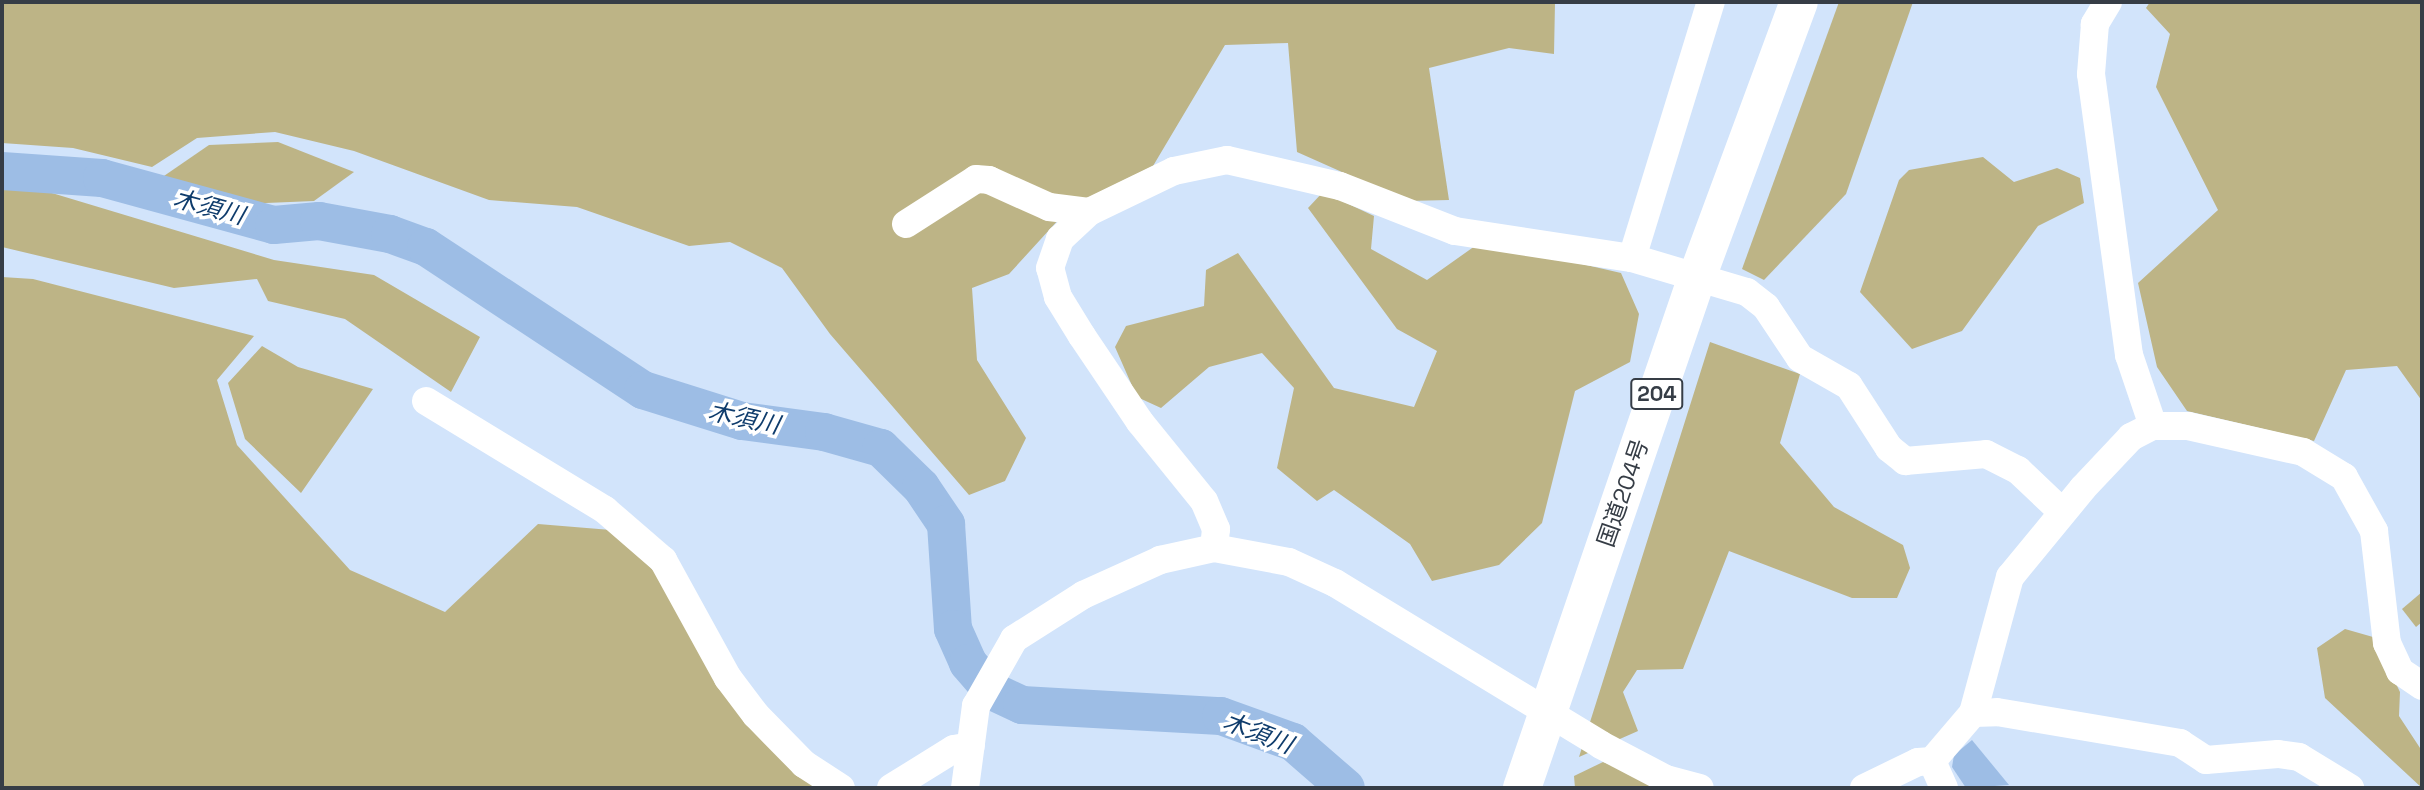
<!DOCTYPE html>
<meta charset="utf-8">
<style>
body{margin:0}
#map{position:relative;width:2424px;height:790px;overflow:hidden;background:#d2e4fb;font-family:"Space Grotesk","Noto Sans JP",sans-serif}
div>[style]{position:absolute}
.green>*{inset:0;background:#bdb486}
.water>*{inset:0;background:#9dbde5}
.river>*{height:38px;margin:-19px;padding:0 19px;transform-origin:19px;border-radius:19px;background:#9dbde5}
.minor>*{height:28px;margin:-14px;padding:0 14px;transform-origin:14px;border-radius:14px;background:#fff}
.highway>*{height:38px;margin:-19px;padding:0 19px;transform-origin:19px;border-radius:19px;background:#fff}
span{translate:-50% -50%;white-space:nowrap;text-align:center;line-height:1.15;-webkit-text-stroke:7px #fff;paint-order:stroke}
.shield-label span{padding:2px 5px;background:#fff;border:2px solid;border-radius:5px;-webkit-text-stroke-width:0}
.shield-label{font-size:21px;color:#363d46;font-weight:700}
.street-label{font-size:23px;color:#363d46}
.water-label{font-size:24px;color:#0f3c6c;font-style:italic}
.frame{position:absolute;inset:0;border:4px solid #363d46;pointer-events:none}
</style>
<div id="map">
<div class="green">
<div style="clip-path:polygon(2px 2px,1555px 2px,1555px 3px,1554px 54px,1509px 48px,1429px 68px,1449px 200px,1407px 201px,1297px 152px,1288px 43px,1225px 45px,1153px 166px,1071px 206px,1009px 274px,972px 288px,977px 360px,1026px 438px,1005px 481px,969px 495px,830px 334px,782px 268px,730px 242px,689px 246px,577px 207px,489px 200px,354px 151px,275px 132px,197px 138px,152px 167px,73px 148px,2px 143px)"></div>
<div style="clip-path:polygon(1839px 2px,1913px 2px,1846px 194px,1764px 280px,1742px 269px)"></div>
<div style="clip-path:polygon(2150px 2px,2422px 2px,2422px 401px,2397px 366px,2346px 370px,2314px 441px,2187px 411px,2157px 367px,2138px 283px,2218px 210px,2156px 87px,2170px 34px,2146px 8px)"></div>
<div style="clip-path:polygon(278px 142px,354px 172px,314px 201px,245px 204px,161px 178px,209px 145px)"></div>
<div style="clip-path:polygon(1983px 157px,2014px 182px,2057px 168px,2080px 178px,2084px 203px,2038px 226px,1962px 331px,1912px 349px,1860px 292px,1899px 180px,1909px 170px)"></div>
<div style="clip-path:polygon(32px 187px,274px 260px,374px 275px,480px 337px,451px 392px,345px 319px,268px 301px,257px 279px,174px 288px,2px 247px,2px 189px)"></div>
<div style="clip-path:polygon(1323px 192px,1374px 216px,1371px 249px,1427px 280px,1482px 241px,1621px 273px,1639px 314px,1630px 362px,1575px 391px,1542px 523px,1499px 565px,1432px 581px,1410px 544px,1334px 490px,1317px 501px,1277px 468px,1294px 388px,1262px 353px,1209px 367px,1161px 408px,1137px 397px,1115px 347px,1126px 326px,1204px 306px,1206px 270px,1238px 253px,1334px 388px,1414px 407px,1437px 351px,1397px 329px,1308px 208px)"></div>
<div style="clip-path:polygon(2px 277px,33px 279px,254px 336px,217px 380px,237px 445px,350px 570px,445px 612px,538px 524px,611px 530px,669px 585px,815px 783px,815px 788px,2px 788px)"></div>
<div style="clip-path:polygon(1710px 342px,1800px 374px,1780px 443px,1834px 507px,1903px 545px,1910px 568px,1897px 598px,1852px 598px,1729px 551px,1683px 669px,1637px 670px,1623px 692px,1638px 731px,1579px 757px)"></div>
<div style="clip-path:polygon(262px 346px,298px 367px,373px 389px,301px 493px,245px 439px,228px 383px)"></div>
<div style="clip-path:polygon(2422px 592px,2422px 622px,2416px 627px,2402px 609px)"></div>
<div style="clip-path:polygon(2345px 629px,2373px 637px,2400px 692px,2399px 716px,2422px 751px,2422px 788px,2325px 698px,2317px 648px)"></div>
<div style="clip-path:polygon(1603px 762px,1674px 788px,1575px 788px,1574px 776px)"></div>
</div>
<div class="water">
<div style="clip-path:polygon(1972px 740px,2009px 785px,1966px 788px,1952px 767px,1954px 755px)"></div>
</div>
<div class="river">
<div style="left:2px;top:171px;width:100px;rotate:4deg"></div>
<div style="left:102px;top:178px;width:178px;rotate:15.3deg"></div>
<div style="left:274px;top:225px;width:45px;rotate:-5.1deg"></div>
<div style="left:319px;top:221px;width:72px;rotate:10.4deg"></div>
<div style="left:390px;top:234px;width:38px;rotate:20deg"></div>
<div style="left:426px;top:247px;width:260px;rotate:33.4deg"></div>
<div style="left:643px;top:390px;width:104px;rotate:17.4deg"></div>
<div style="left:742px;top:421px;width:83px;rotate:7.6deg"></div>
<div style="left:824px;top:432px;width:59px;rotate:15.7deg"></div>
<div style="left:881px;top:448px;width:56px;rotate:44.3deg"></div>
<div style="left:921px;top:487px;width:45px;rotate:56deg"></div>
<div style="left:946px;top:524px;width:105px;rotate:86.2deg"></div>
<div style="left:953px;top:629px;width:37px;rotate:66deg"></div>
<div style="left:968px;top:663px;width:37px;rotate:49deg"></div>
<div style="left:992px;top:691px;width:33px;rotate:25deg"></div>
<div style="left:1022px;top:705px;width:199px;rotate:3.2deg"></div>
<div style="left:1221px;top:716px;width:77px;rotate:19.9deg"></div>
<div style="left:1293px;top:742px;width:70px;rotate:41deg"></div>
</div>
<div class="minor">
<div style="left:2108px;top:2px;width:26px;rotate:121deg"></div>
<div style="left:2095px;top:24px;width:50px;rotate:94.6deg"></div>
<div style="left:2091px;top:74px;width:284px;rotate:82.3deg"></div>
<div style="left:2129px;top:355px;width:75px;rotate:71.3deg"></div>
<div style="left:906px;top:224px;width:83px;rotate:-32.7deg"></div>
<div style="left:976px;top:179px;width:13px;rotate:4deg"></div>
<div style="left:989px;top:180px;width:66px;rotate:24.2deg"></div>
<div style="left:1049px;top:207px;width:40px;rotate:7.1deg"></div>
<div style="left:1632px;top:258px;width:268px;rotate:-72.9deg"></div>
<div style="left:426px;top:401px;width:210px;rotate:31.3deg"></div>
<div style="left:605px;top:510px;width:77px;rotate:40.8deg"></div>
<div style="left:663px;top:560px;width:135px;rotate:61.2deg"></div>
<div style="left:728px;top:678px;width:46px;rotate:52.9deg"></div>
<div style="left:756px;top:715px;width:69px;rotate:45.6deg"></div>
<div style="left:804px;top:764px;width:44px;rotate:33deg"></div>
<div style="left:1214px;top:548px;width:19px;rotate:-84deg"></div>
<div style="left:1216px;top:529px;width:30px;rotate:-113deg"></div>
<div style="left:1204px;top:501px;width:102px;rotate:-129deg"></div>
<div style="left:1140px;top:422px;width:104px;rotate:-124deg"></div>
<div style="left:1082px;top:336px;width:46px;rotate:-121.6deg"></div>
<div style="left:1058px;top:297px;width:30px;rotate:-105deg"></div>
<div style="left:1050px;top:268px;width:31px;rotate:-71deg"></div>
<div style="left:1060px;top:239px;width:40px;rotate:-43deg"></div>
<div style="left:1089px;top:212px;width:94px;rotate:-25.8deg"></div>
<div style="left:1174px;top:171px;width:54px;rotate:-11.7deg"></div>
<div style="left:1227px;top:160px;width:116px;rotate:13deg"></div>
<div style="left:1340px;top:186px;width:123px;rotate:21.4deg"></div>
<div style="left:1455px;top:231px;width:179px;rotate:8.7deg"></div>
<div style="left:1632px;top:258px;width:120px;rotate:16.5deg"></div>
<div style="left:1747px;top:292px;width:24px;rotate:38deg"></div>
<div style="left:1766px;top:307px;width:61px;rotate:56.3deg"></div>
<div style="left:1800px;top:358px;width:56px;rotate:29.7deg"></div>
<div style="left:1849px;top:386px;width:74px;rotate:57.2deg"></div>
<div style="left:1889px;top:448px;width:21px;rotate:39deg"></div>
<div style="left:1905px;top:461px;width:81px;rotate:-4.9deg"></div>
<div style="left:1986px;top:454px;width:36px;rotate:27deg"></div>
<div style="left:2018px;top:470px;width:59px;rotate:43.6deg"></div>
<div style="left:1973px;top:713px;width:24px;rotate:-2deg"></div>
<div style="left:1997px;top:712px;width:186px;rotate:9.6deg"></div>
<div style="left:2180px;top:743px;width:31px;rotate:33deg"></div>
<div style="left:2206px;top:760px;width:72px;rotate:-4.8deg"></div>
<div style="left:2278px;top:754px;width:21px;rotate:8deg"></div>
<div style="left:2299px;top:757px;width:60px;rotate:31.3deg"></div>
<div style="left:891px;top:788px;width:74px;rotate:-31.8deg"></div>
<div style="left:954px;top:749px;width:17px;rotate:-10deg"></div>
<div style="left:965px;top:788px;width:83px;rotate:-82.4deg"></div>
<div style="left:976px;top:706px;width:77px;rotate:-60.4deg"></div>
<div style="left:1014px;top:639px;width:82px;rotate:-32.5deg"></div>
<div style="left:1083px;top:595px;width:85px;rotate:-24.4deg"></div>
<div style="left:1160px;top:560px;width:55px;rotate:-12.5deg"></div>
<div style="left:1214px;top:548px;width:76px;rotate:10.6deg"></div>
<div style="left:1289px;top:562px;width:51px;rotate:24.5deg"></div>
<div style="left:1335px;top:583px;width:311px;rotate:31.3deg"></div>
<div style="left:1601px;top:745px;width:73px;rotate:27.6deg"></div>
<div style="left:1666px;top:779px;width:35px;rotate:15deg"></div>
<div style="left:1864px;top:788px;width:60px;rotate:-25.7deg"></div>
<div style="left:1918px;top:762px;width:14px;rotate:-4deg"></div>
<div style="left:1944px;top:788px;width:30px;rotate:-114deg"></div>
<div style="left:1932px;top:761px;width:63px;rotate:-49.5deg"></div>
<div style="left:1973px;top:713px;width:141px;rotate:-74.8deg"></div>
<div style="left:2010px;top:577px;width:115px;rotate:-50.6deg"></div>
<div style="left:2083px;top:488px;width:70px;rotate:-46.7deg"></div>
<div style="left:2131px;top:437px;width:25px;rotate:-27deg"></div>
<div style="left:2153px;top:426px;width:35px"></div>
<div style="left:2188px;top:426px;width:118px;rotate:12.7deg"></div>
<div style="left:2303px;top:452px;width:48px;rotate:31.4deg"></div>
<div style="left:2344px;top:477px;width:62px;rotate:60.9deg"></div>
<div style="left:2374px;top:531px;width:113px;rotate:83.4deg"></div>
<div style="left:2387px;top:643px;width:31px;rotate:65deg"></div>
<div style="left:2400px;top:671px;width:27px;rotate:34deg"></div>
</div>
<div class="highway">
<div style="left:1522px;top:788px;width:537px;rotate:-71.09deg"></div>
<div style="left:1696px;top:280px;width:296px;rotate:-69.7deg"></div>
</div>
<div class="shield-label">
<span style="left:1657px;top:394px">204</span>
</div>
<div class="street-label">
<span style="left:1623px;top:493px;rotate:-71deg">国道204号</span>
</div>
<div class="water-label">
<span style="left:209px;top:207px;rotate:15deg">木須川</span>
<span style="left:744px;top:418px;rotate:12deg">木須川</span>
<span style="left:1258px;top:733px;rotate:21deg">木須川</span>
</div>
<div class="frame"></div>
</div>
